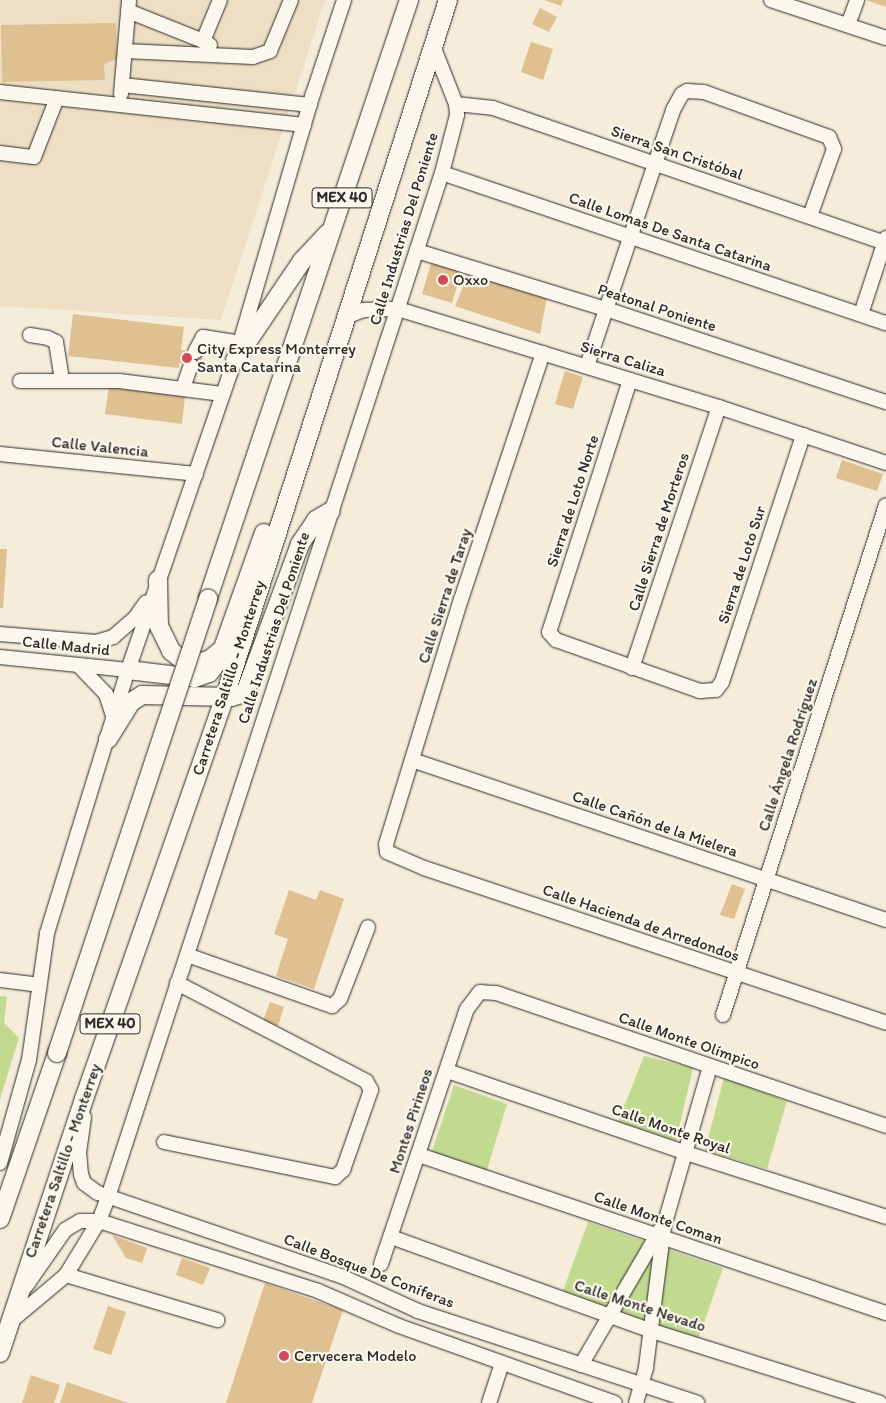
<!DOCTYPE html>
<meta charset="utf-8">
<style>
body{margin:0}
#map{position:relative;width:886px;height:1403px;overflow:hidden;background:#f5ecda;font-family:Itim,sans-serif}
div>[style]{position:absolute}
.built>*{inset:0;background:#eedfc4}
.green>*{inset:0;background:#c1da90}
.building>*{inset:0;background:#dec091}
.roads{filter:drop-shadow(0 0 1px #2b2b2b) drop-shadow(0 0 1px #2b2b2b)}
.minor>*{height:14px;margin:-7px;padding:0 7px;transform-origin:7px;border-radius:7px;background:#fbf7ec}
.major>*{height:18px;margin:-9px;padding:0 9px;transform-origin:9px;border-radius:9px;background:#fbf7ec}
.bridges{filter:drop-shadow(0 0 1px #2b2b2b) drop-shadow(0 0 1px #2b2b2b)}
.major-bridge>*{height:18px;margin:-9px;padding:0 9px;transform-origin:9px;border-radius:9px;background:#fbf7ec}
.dots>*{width:14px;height:14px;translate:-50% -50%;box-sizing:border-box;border:2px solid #fbf7ec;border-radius:50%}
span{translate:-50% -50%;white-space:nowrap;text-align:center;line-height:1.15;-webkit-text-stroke:4.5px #fbf7ec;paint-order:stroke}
.shield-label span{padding:1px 4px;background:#fbf7ec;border:1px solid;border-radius:4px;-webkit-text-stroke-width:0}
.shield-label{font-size:15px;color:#2b2b2b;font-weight:700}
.street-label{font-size:16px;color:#2b2b2b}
.poi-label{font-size:16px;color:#2b2b2b}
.left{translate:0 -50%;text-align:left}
</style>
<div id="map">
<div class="built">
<div style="clip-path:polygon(0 0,325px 0,221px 320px,1px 306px,0 311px)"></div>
</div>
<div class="green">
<div style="clip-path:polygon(0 996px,7px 997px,4px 1023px,19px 1038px,0 1099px)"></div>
<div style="clip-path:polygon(644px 1056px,693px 1068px,676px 1141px,618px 1122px)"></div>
<div style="clip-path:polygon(724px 1078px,787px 1101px,767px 1169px,705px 1150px)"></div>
<div style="clip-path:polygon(454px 1085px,507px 1104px,486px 1173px,431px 1154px)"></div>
<div style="clip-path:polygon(588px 1222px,723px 1268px,698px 1340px,563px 1291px)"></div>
</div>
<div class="building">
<div style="clip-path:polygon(544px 0,563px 0,561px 6px)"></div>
<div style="clip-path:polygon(866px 0,886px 0,886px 7px)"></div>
<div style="clip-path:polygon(540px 8px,557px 17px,549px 32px,532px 24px)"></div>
<div style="clip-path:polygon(116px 23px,117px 59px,104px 64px,105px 80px,2px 82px,1px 25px)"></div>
<div style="clip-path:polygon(531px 42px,553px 49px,543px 80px,521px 72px)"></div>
<div style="clip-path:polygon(433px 257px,463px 266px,452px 303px,422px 294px)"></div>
<div style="clip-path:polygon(469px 272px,547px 297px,540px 334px,455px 306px)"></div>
<div style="clip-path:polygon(73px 314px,184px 327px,181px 350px,203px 352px,202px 366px,179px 363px,179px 368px,68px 356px)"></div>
<div style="clip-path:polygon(565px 371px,583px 377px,573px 409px,555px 404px)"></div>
<div style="clip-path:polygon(109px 387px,185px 396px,182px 424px,105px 414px)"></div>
<div style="clip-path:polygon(842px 460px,883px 474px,877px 491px,836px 478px)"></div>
<div style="clip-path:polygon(0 549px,7px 549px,3px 608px,0 608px)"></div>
<div style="clip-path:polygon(732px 884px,745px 889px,734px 919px,720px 915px)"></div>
<div style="clip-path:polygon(289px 890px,316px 900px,320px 890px,344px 899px,314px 989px,276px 976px,288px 939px,274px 934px)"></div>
<div style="clip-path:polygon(270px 1002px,284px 1007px,278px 1026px,263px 1021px)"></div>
<div style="clip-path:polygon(112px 1235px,147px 1248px,142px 1263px,126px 1258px)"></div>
<div style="clip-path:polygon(182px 1258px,210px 1268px,203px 1285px,176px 1275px)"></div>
<div style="clip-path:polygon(265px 1283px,343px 1310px,312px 1403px,226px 1403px)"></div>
<div style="clip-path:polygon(108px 1306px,126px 1312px,111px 1355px,93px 1349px)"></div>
<div style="clip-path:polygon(31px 1375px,60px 1385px,54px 1403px,22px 1403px)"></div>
<div style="clip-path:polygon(67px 1382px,128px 1403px,60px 1403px)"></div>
</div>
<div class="roads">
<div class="minor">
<div style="left:771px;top:0;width:121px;rotate:18.3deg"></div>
<div style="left:128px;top:11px;width:81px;rotate:21.8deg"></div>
<div style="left:848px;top:25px;width:27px;rotate:-70deg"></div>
<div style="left:210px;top:45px;width:8px;rotate:-150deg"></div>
<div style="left:203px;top:41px;width:44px;rotate:-67.5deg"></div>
<div style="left:125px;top:51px;width:128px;rotate:2.7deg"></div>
<div style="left:253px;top:57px;width:18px;rotate:-19deg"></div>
<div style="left:270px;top:51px;width:55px;rotate:-67.6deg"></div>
<div style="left:122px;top:85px;width:189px;rotate:6.1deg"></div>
<div style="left:0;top:92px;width:306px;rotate:6.2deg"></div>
<div style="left:121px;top:94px;width:94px;rotate:-85.1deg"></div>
<div style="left:456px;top:104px;width:37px;rotate:6deg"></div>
<div style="left:493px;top:108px;width:416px;rotate:19deg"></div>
<div style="left:0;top:153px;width:34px;rotate:7deg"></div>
<div style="left:34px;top:157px;width:63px;rotate:-68.7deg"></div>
<div style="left:442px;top:173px;width:469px;rotate:18.7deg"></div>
<div style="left:417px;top:251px;width:198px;rotate:17.1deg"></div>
<div style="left:606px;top:309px;width:295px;rotate:18.4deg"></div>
<div style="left:861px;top:314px;width:80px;rotate:-71.8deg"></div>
<div style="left:348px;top:316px;width:17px;rotate:-21deg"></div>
<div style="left:364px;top:310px;width:34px;rotate:-2deg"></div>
<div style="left:398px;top:309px;width:336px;rotate:17deg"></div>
<div style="left:719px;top:407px;width:176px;rotate:18.5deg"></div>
<div style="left:30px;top:335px;width:18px;rotate:9deg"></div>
<div style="left:48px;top:338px;width:9px;rotate:27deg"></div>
<div style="left:56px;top:342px;width:38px;rotate:81deg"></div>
<div style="left:195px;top:352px;width:17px;rotate:-62deg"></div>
<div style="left:203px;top:337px;width:37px;rotate:9deg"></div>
<div style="left:543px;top:353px;width:259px;rotate:108.4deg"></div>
<div style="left:461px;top:599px;width:256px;rotate:107deg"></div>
<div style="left:386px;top:844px;width:8px;rotate:83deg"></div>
<div style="left:387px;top:852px;width:40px;rotate:23.4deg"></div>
<div style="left:424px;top:868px;width:487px;rotate:18.5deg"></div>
<div style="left:587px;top:366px;width:270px;rotate:-71.4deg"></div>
<div style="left:673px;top:110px;width:18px;rotate:-61deg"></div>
<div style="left:682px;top:94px;width:6px;rotate:-31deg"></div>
<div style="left:687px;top:91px;width:17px;rotate:3deg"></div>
<div style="left:704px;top:92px;width:133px;rotate:19.8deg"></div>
<div style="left:829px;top:137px;width:13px;rotate:67deg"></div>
<div style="left:834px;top:149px;width:71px;rotate:109.7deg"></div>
<div style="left:630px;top:380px;width:265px;rotate:107.8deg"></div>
<div style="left:549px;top:632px;width:11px;rotate:49deg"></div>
<div style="left:556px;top:640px;width:153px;rotate:19.5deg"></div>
<div style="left:700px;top:691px;width:16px;rotate:-4deg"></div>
<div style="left:716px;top:690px;width:10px;rotate:-53deg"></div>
<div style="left:722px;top:682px;width:260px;rotate:-71.8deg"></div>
<div style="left:20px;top:381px;width:99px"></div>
<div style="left:119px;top:381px;width:104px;rotate:7.2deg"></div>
<div style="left:183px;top:388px;width:24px;rotate:-71deg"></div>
<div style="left:0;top:454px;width:197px;rotate:5.8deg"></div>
<div style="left:0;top:634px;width:96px;rotate:4.8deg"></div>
<div style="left:96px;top:642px;width:18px;rotate:-16deg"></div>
<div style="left:113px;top:637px;width:29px;rotate:-41deg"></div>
<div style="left:135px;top:618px;width:19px;rotate:-55deg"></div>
<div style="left:0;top:657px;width:129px;rotate:5.8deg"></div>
<div style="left:79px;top:666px;width:39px;rotate:46deg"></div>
<div style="left:106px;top:694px;width:26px;rotate:72deg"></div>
<div style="left:632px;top:668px;width:275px;rotate:-71.6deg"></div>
<div style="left:412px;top:760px;width:500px;rotate:18.65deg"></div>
<div style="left:187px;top:955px;width:154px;rotate:19.4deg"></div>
<div style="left:332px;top:1006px;width:11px;rotate:-41deg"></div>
<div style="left:340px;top:999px;width:77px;rotate:-68.7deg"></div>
<div style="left:0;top:980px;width:38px;rotate:7deg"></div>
<div style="left:723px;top:1015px;width:535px;rotate:-72.28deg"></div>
<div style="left:447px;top:1071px;width:253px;rotate:18.9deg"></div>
<div style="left:686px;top:1153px;width:210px;rotate:17.7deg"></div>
<div style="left:84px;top:1117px;width:35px;rotate:98deg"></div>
<div style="left:79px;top:1152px;width:22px;rotate:85deg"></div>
<div style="left:81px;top:1174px;width:9px;rotate:72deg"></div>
<div style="left:84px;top:1183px;width:17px;rotate:36deg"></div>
<div style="left:98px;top:1193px;width:257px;rotate:18.9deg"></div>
<div style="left:341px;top:1276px;width:85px;rotate:24.4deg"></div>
<div style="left:418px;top:1311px;width:294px;rotate:18.2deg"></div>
<div style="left:164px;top:1142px;width:175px;rotate:11.6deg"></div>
<div style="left:335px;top:1177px;width:11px;rotate:-41deg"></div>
<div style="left:343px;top:1170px;width:85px;rotate:-70.7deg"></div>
<div style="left:371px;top:1090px;width:10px;rotate:-119deg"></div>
<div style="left:366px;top:1081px;width:213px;rotate:-152.6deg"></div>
<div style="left:419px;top:1155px;width:493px;rotate:18.7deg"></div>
<div style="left:0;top:1163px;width:107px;rotate:-74.3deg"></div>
<div style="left:29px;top:1060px;width:128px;rotate:-81.9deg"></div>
<div style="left:47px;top:933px;width:275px;rotate:-72.9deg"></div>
<div style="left:128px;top:670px;width:328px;rotate:-71deg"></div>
<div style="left:235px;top:360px;width:277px;rotate:-73.7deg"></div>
<div style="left:313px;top:94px;width:99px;rotate:-71.7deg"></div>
<div style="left:391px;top:1237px;width:274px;rotate:19.8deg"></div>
<div style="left:649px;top:1330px;width:242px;rotate:17.5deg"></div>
<div style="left:381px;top:1264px;width:269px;rotate:-71.4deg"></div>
<div style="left:467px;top:1009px;width:21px;rotate:-53deg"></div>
<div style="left:480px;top:992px;width:16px;rotate:4deg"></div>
<div style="left:496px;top:993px;width:412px;rotate:18.8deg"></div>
<div style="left:66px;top:1275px;width:63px;rotate:-58.6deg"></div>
<div style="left:99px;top:1221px;width:26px;rotate:-69deg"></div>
<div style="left:108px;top:1197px;width:1077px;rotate:-71.94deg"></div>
<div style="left:442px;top:173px;width:60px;rotate:-75.5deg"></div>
<div style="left:457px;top:115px;width:11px;rotate:-95deg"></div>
<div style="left:456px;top:104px;width:62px;rotate:-111.6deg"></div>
<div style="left:26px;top:1286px;width:68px;rotate:-55.1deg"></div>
<div style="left:65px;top:1230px;width:17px;rotate:-31deg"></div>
<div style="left:80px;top:1221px;width:19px"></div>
<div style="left:99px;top:1221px;width:230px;rotate:17.7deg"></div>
<div style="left:318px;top:1291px;width:88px;rotate:23.4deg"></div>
<div style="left:399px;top:1326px;width:229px;rotate:19.6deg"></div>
<div style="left:10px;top:1322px;width:73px;rotate:-40deg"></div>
<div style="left:66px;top:1275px;width:158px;rotate:16.6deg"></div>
<div style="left:581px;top:1365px;width:156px;rotate:-59.7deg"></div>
<div style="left:489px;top:1403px;width:42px;rotate:-72deg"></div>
<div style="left:636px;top:1403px;width:37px;rotate:-74deg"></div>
<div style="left:646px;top:1367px;width:142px;rotate:-82.7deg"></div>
<div style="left:664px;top:1226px;width:166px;rotate:-73.9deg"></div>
</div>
<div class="major">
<div style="left:235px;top:360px;width:120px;rotate:-55.9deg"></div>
<div style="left:302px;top:261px;width:38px;rotate:-47deg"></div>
<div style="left:158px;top:580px;width:46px;rotate:88.8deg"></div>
<div style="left:159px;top:626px;width:28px;rotate:64deg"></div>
<div style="left:171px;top:651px;width:14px;rotate:39deg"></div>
<div style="left:182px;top:660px;width:13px;rotate:13deg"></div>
<div style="left:195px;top:663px;width:14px;rotate:-12deg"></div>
<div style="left:209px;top:660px;width:14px;rotate:-39deg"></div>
<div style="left:208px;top:598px;width:631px;rotate:-71.42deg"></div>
<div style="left:128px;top:670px;width:67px;rotate:6.8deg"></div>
<div style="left:195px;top:678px;width:15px;rotate:-20deg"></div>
<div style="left:209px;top:673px;width:14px;rotate:-51deg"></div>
<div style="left:218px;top:662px;width:137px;rotate:-70.4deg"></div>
<div style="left:108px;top:739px;width:44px;rotate:-58.1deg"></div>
<div style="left:131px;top:702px;width:13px;rotate:-32deg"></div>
<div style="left:142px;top:695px;width:89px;rotate:1.3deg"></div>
<div style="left:231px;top:697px;width:15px;rotate:-16deg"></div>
<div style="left:245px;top:693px;width:159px;rotate:-69.7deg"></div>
<div style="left:300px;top:544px;width:29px;rotate:-56deg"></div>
<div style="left:316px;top:520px;width:17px;rotate:-31deg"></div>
<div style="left:0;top:1219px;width:176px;rotate:-71deg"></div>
<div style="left:0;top:1353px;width:268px;rotate:-71.7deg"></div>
<div style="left:84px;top:1099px;width:427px;rotate:-70.7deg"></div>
<div style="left:225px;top:696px;width:731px;rotate:-72.23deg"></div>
</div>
</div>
<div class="bridges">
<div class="major-bridge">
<div style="left:57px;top:1053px;width:479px;rotate:-71.6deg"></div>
</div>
</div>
<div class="dots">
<div style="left:443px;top:280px;background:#d1495b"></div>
<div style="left:187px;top:358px;background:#d1495b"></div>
<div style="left:284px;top:1356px;background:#d1495b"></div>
</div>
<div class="shield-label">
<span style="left:342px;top:198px">MEX 40</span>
<span style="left:110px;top:1024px">MEX 40</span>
</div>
<div class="street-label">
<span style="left:677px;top:153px;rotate:19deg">Sierra San Cristóbal</span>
<span style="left:404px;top:229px;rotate:-73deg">Calle Industrias Del Poniente</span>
<span style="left:670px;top:232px;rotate:19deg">Calle Lomas De Santa Catarina</span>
<span style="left:657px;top:308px;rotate:18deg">Peatonal Poniente</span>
<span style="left:623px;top:359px;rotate:17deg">Sierra Caliza</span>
<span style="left:100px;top:447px;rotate:6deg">Calle Valencia</span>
<span style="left:573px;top:501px;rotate:-72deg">Sierra de Loto Norte</span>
<span style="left:659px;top:532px;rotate:-72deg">Calle Sierra de Morteros</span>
<span style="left:742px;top:565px;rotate:-72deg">Sierra de Loto Sur</span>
<span style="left:445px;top:596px;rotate:-72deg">Calle Sierra de Taray</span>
<span style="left:274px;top:628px;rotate:-72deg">Calle Industrias Del Poniente</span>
<span style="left:66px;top:646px;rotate:6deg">Calle Madrid</span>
<span style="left:229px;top:678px;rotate:-72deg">Carretera Saltillo - Monterrey</span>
<span style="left:788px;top:755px;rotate:-72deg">Calle Ángela Rodríguez</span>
<span style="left:655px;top:824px;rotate:19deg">Calle Cañón de la Mielera</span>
<span style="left:641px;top:923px;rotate:19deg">Calle Hacienda de Arredondos</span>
<span style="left:689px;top:1041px;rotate:19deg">Calle Monte Olímpico</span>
<span style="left:411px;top:1121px;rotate:-72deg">Montes Pirineos</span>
<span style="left:671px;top:1129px;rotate:19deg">Calle Monte Royal</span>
<span style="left:63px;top:1161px;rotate:-71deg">Carretera Saltillo - Monterrey</span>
<span style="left:658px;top:1218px;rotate:19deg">Calle Monte Coman</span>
<span style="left:369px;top:1271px;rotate:21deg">Calle Bosque De Coníferas</span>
<span style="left:640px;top:1306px;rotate:18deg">Calle Monte Nevado</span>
</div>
<div class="poi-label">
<span class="left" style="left:453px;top:280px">Oxxo</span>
<span class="left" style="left:197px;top:358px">City Express Monterrey<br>Santa Catarina</span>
<span class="left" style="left:294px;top:1356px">Cervecera Modelo</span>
</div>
</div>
